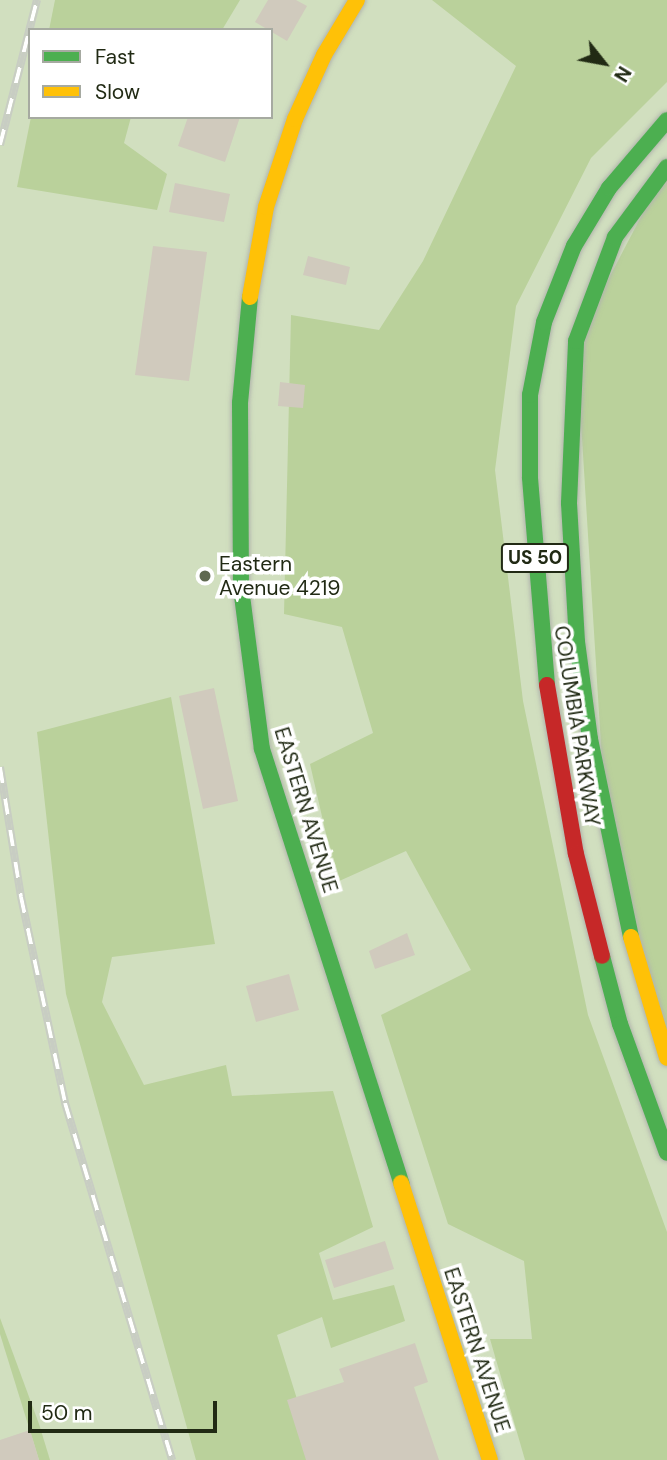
<!DOCTYPE html>
<style>
body{margin:0}
#map{position:relative;width:667px;height:1460px;overflow:hidden;background:#d1dfbf;font-family:"DM Sans",sans-serif}
div>[style]{position:absolute}
.green>*{inset:0;background:#bad19b}
.building>*{inset:0;background:#d0cabd}
.roads{filter:drop-shadow(0 0 2px #b1b5ac) drop-shadow(0 0 2px #b1b5ac)}
.fast>*{height:16px;margin:-8px;padding:0 8px;transform-origin:8px;border-radius:8px;background:#4caf50}
.slow>*{height:16px;margin:-8px;padding:0 8px;transform-origin:8px;border-radius:8px;background:#ffc107}
.jam>*{height:16px;margin:-8px;padding:0 8px;transform-origin:8px;border-radius:8px;background:#c62828}
.rail>*{height:8px;margin-top:-4px;transform-origin:0;background:repeating-linear-gradient(90deg,#fff 0 16px,#c8cdc3 0 32px);box-sizing:border-box;border-block:2px solid #c8cdc3}
.dots>*{width:19px;height:19px;translate:-50% -50%;box-sizing:border-box;border:4px solid #fff;border-radius:50%}
span{translate:-50% -50%;white-space:nowrap;text-align:center;line-height:1.15;-webkit-text-stroke:7px #fff;paint-order:stroke}
.shield-label span{padding:2px 5px;background:#fff;border:2px solid;border-radius:5px;-webkit-text-stroke-width:0}
.shield-label{font-size:19px;color:#212a14;font-weight:700}
.poi-label{font-size:21px;color:#212a14}
.left{translate:0 -50%;text-align:left}
.street-label{font-size:21px;color:#212a14}
.legend{position:absolute;left:28px;top:28px;width:245px;height:91px;box-sizing:border-box;background:#fff;border:2px solid #a6aaa1;margin:0;padding:9px 12px;list-style:none;font-size:21px;color:#212a14}
.legend li{display:flex;align-items:center;gap:14px;height:35px}
.legend b{width:35px;border:2px solid #a6aaa1}
.north{position:absolute;left:569px;top:28px;width:70px;height:70px;-webkit-text-stroke:5px #fff;paint-order:stroke;rotate:121deg;font-size:19px;font-weight:700;line-height:28px;text-align:center;color:#212a14}
.north::after{content:'';display:block;margin:auto;width:24px;height:32px;background:#212a14;clip-path:polygon(50% 0,100% 100%,50% 72%,0 100%)}
.scale{position:absolute;left:28px;top:1401px;width:189px;height:32px;box-sizing:border-box;border:4px solid #212a14;border-top:0;padding-left:9px;font-size:21px;line-height:24px;white-space:nowrap;color:#212a14;-webkit-text-stroke:5px #fff;paint-order:stroke}
</style>
<div id="map">
<div class="green">
<div style="clip-path:polygon(55px 0,240px 0,222px 30px,49px 30px)"></div>
<div style="clip-path:polygon(432px 0,667px 0,667px 82px,591px 158px,516px 306px,495px 470px,523px 701px,588px 1015px,667px 1232px,667px 1460px,525px 1460px,490px 1339px,532px 1339px,524px 1261px,448px 1224px,381px 1015px,471px 970px,406px 851px,337px 882px,310px 764px,373px 733px,342px 627px,284px 614px,291px 315px,379px 330px,423px 261px,516px 66px)"></div>
<div style="clip-path:polygon(31px 117px,131px 117px,124px 143px,167px 174px,157px 210px,17px 187px)"></div>
<div style="clip-path:polygon(667px 167px,667px 1058px,606px 826px,576px 341px)"></div>
<div style="clip-path:polygon(171px 697px,215px 944px,112px 957px,102px 1002px,144px 1085px,226px 1065px,232px 1096px,333px 1091px,373px 1227px,319px 1253px,333px 1300px,394px 1285px,405px 1321px,331px 1348px,322px 1317px,277px 1335px,316px 1460px,196px 1460px,66px 994px,37px 732px)"></div>
<div style="clip-path:polygon(0 1318px,39px 1424px,50px 1460px,39px 1460px,0 1334px)"></div>
</div>
<div class="building">
<div style="clip-path:polygon(268px 0,296px 0,307px 6px,287px 41px,255px 22px)"></div>
<div style="clip-path:polygon(188px 117px,240px 117px,225px 162px,178px 146px)"></div>
<div style="clip-path:polygon(175px 183px,230px 194px,224px 222px,169px 212px)"></div>
<div style="clip-path:polygon(153px 246px,207px 252px,189px 381px,135px 375px)"></div>
<div style="clip-path:polygon(308px 256px,350px 267px,346px 285px,303px 275px)"></div>
<div style="clip-path:polygon(280px 382px,305px 385px,303px 408px,278px 406px)"></div>
<div style="clip-path:polygon(214px 688px,238px 801px,203px 809px,179px 696px)"></div>
<div style="clip-path:polygon(407px 933px,415px 955px,375px 969px,369px 951px)"></div>
<div style="clip-path:polygon(289px 974px,299px 1010px,256px 1022px,246px 986px)"></div>
<div style="clip-path:polygon(385px 1241px,394px 1269px,334px 1288px,325px 1260px)"></div>
<div style="clip-path:polygon(415px 1343px,428px 1382px,414px 1387px,439px 1460px,306px 1460px,287px 1400px,344px 1382px,339px 1369px)"></div>
<div style="clip-path:polygon(30px 1430px,39px 1460px,0 1460px,0 1440px)"></div>
</div>
<div class="roads">
<div class="fast">
<div style="left:250px;top:297px;width:106px;rotate:95.4deg"></div>
<div style="left:240px;top:403px;width:185px;rotate:89.7deg"></div>
<div style="left:241px;top:588px;width:162px;rotate:82.6deg"></div>
<div style="left:262px;top:749px;width:456px;rotate:72.2deg"></div>
<div style="left:547px;top:685px;width:209px;rotate:-94.7deg"></div>
<div style="left:530px;top:477px;width:82px;rotate:-90deg"></div>
<div style="left:530px;top:395px;width:74px;rotate:-79.1deg"></div>
<div style="left:544px;top:322px;width:82px;rotate:-68.5deg"></div>
<div style="left:574px;top:246px;width:68px;rotate:-58.9deg"></div>
<div style="left:609px;top:188px;width:89px;rotate:-49.5deg"></div>
<div style="left:631px;top:937px;width:202px;rotate:-101.7deg"></div>
<div style="left:590px;top:739px;width:98px;rotate:-97.6deg"></div>
<div style="left:577px;top:642px;width:139px;rotate:-93.3deg"></div>
<div style="left:569px;top:503px;width:162px;rotate:-87.5deg"></div>
<div style="left:576px;top:341px;width:111px;rotate:-69.4deg"></div>
<div style="left:615px;top:237px;width:87px;rotate:-53.4deg"></div>
<div style="left:602px;top:956px;width:70px;rotate:75.2deg"></div>
<div style="left:620px;top:1024px;width:137px;rotate:70deg"></div>
</div>
<div class="slow">
<div style="left:250px;top:297px;width:91px;rotate:-79.9deg"></div>
<div style="left:266px;top:207px;width:93px;rotate:-71.8deg"></div>
<div style="left:295px;top:119px;width:70px;rotate:-65.6deg"></div>
<div style="left:324px;top:55px;width:64px;rotate:-59deg"></div>
<div style="left:631px;top:937px;width:126px;rotate:73.4deg"></div>
<div style="left:401px;top:1183px;width:291px;rotate:72.2deg"></div>
</div>
<div class="jam">
<div style="left:547px;top:685px;width:171px;rotate:80.3deg"></div>
<div style="left:576px;top:854px;width:105px;rotate:75.7deg"></div>
</div>
</div>
<div class="rail">
<div style="left:0;top:145px;width:150px;rotate:-75.7deg"></div>
<div style="left:0;top:767px;width:132px;rotate:80.8deg"></div>
<div style="left:21px;top:897px;width:211px;rotate:77.9deg"></div>
<div style="left:65px;top:1103px;width:373px;rotate:73.3deg"></div>
</div>
<div class="dots">
<div style="left:205px;top:576px;background:#5f6950"></div>
</div>
<div class="shield-label">
<span style="left:535px;top:558px">US 50</span>
</div>
<div class="poi-label">
<span class="left" style="left:219px;top:576px">Eastern<br>Avenue 4219</span>
</div>
<div class="street-label">
<span style="left:577px;top:726px;rotate:81deg">COLUMBIA PARKWAY</span>
<span style="left:306px;top:810px;rotate:73deg">EASTERN AVENUE</span>
<span style="left:477px;top:1350px;rotate:72deg">EASTERN AVENUE</span>
</div>
<ul class="legend">
<li><b style="height:9px;background:#4caf50"></b>Fast</li>
<li><b style="height:9px;background:#ffc107"></b>Slow</li>
</ul>
<div class="north">N</div>
<div class="scale">50 m</div>
</div>
